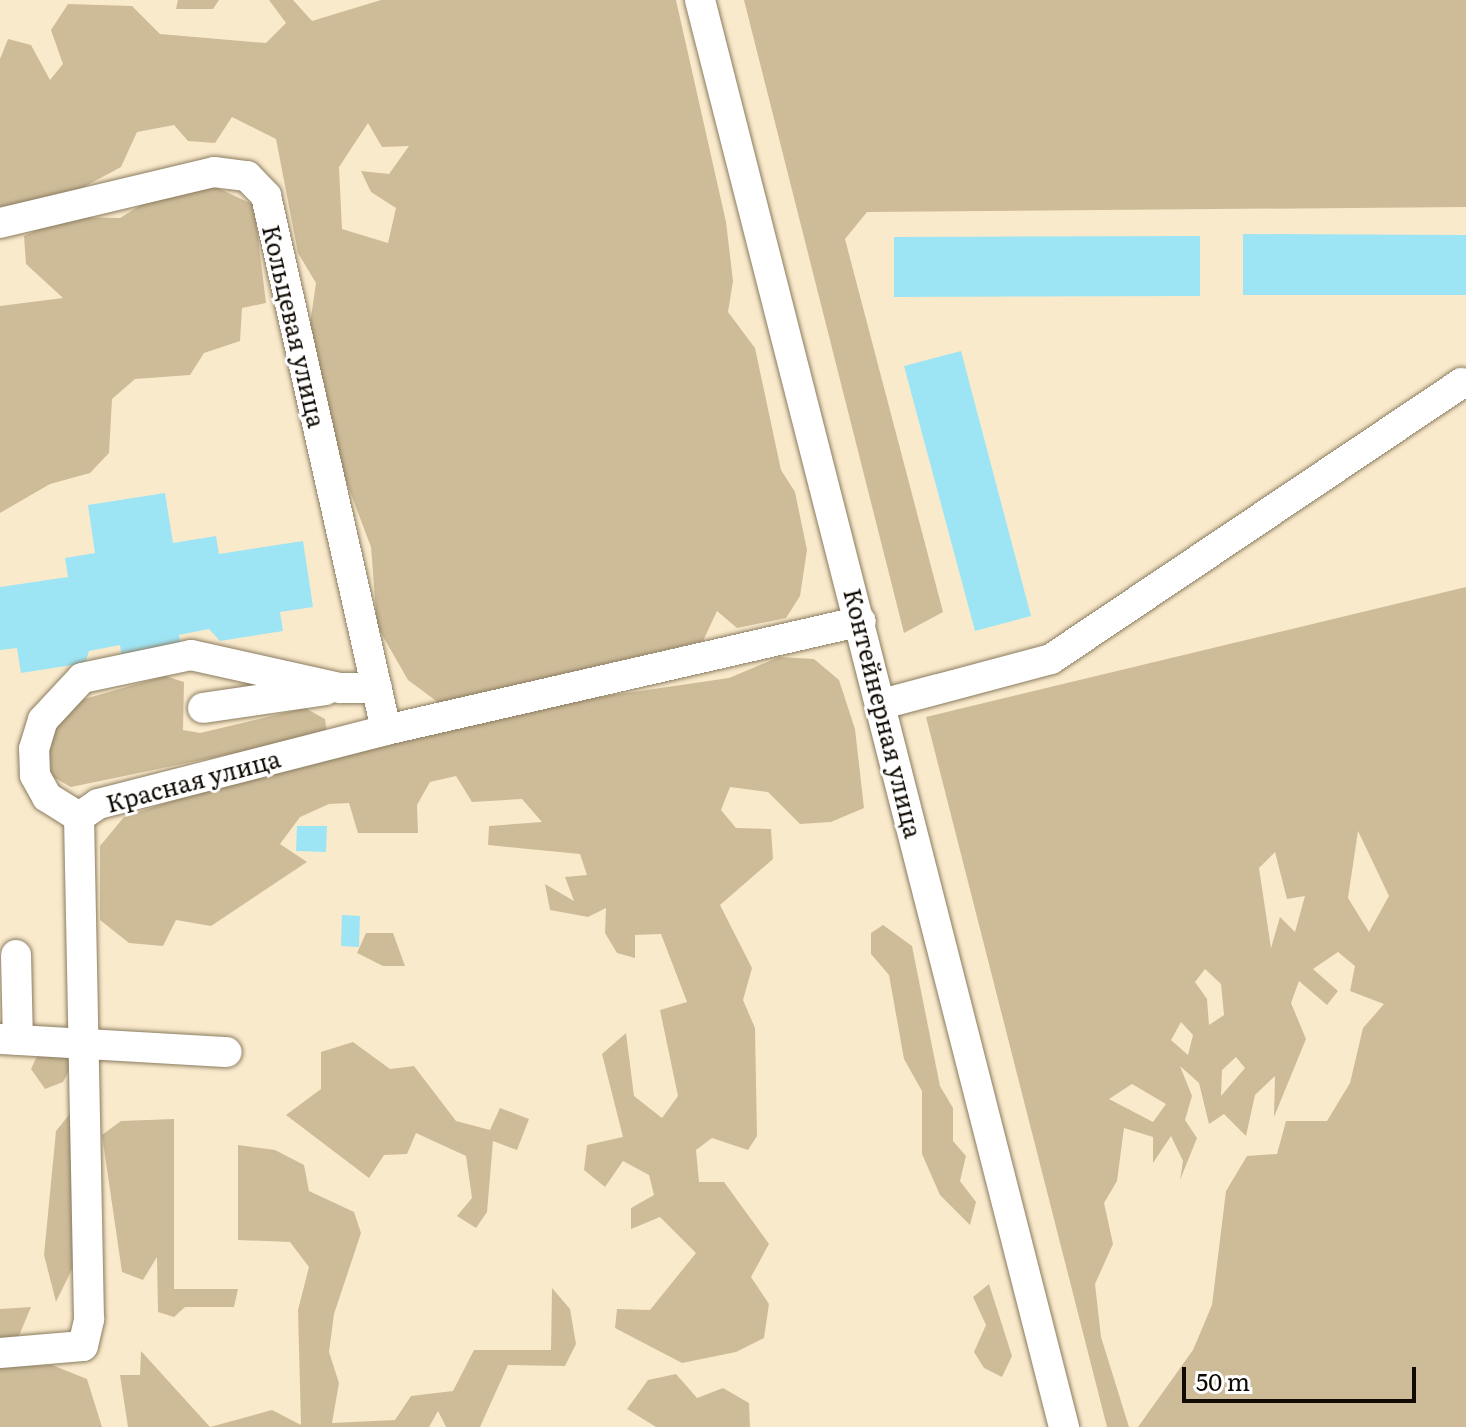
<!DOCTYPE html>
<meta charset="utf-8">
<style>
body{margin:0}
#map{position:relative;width:1466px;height:1427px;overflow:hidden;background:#faeacc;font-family:Literata,serif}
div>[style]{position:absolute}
.green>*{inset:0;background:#cebc99}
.building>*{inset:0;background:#9de5f4}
.roads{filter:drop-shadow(0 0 2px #8a7c60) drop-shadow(0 0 2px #8a7c60)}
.minor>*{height:30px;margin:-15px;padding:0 15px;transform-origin:15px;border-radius:15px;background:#fff}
span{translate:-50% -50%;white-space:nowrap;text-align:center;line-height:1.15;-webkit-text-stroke:6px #fff;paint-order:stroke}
.street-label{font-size:24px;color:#100a03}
.scale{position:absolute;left:1182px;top:1367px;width:234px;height:36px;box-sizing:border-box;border:4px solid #100a03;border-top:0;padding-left:10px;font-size:24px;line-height:28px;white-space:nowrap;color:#100a03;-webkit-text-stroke:6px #fff;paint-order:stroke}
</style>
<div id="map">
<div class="green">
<div style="clip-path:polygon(178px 0,219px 0,213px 9px,176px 9px)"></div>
<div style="clip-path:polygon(evenodd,269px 0,293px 0,312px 21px,381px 0,676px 0,726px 222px,733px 281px,728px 312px,755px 348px,781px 470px,795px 492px,807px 550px,800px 596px,786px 618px,737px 628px,717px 611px,703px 641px,439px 703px,408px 680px,377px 626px,371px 547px,342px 470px,310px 324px,316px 283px,298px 253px,276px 139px,232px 117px,215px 143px,188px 141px,174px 125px,137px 132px,121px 167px,65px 197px,0 207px,0 59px,8px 39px,31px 45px,50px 80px,63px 64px,51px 30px,68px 4px,132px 6px,160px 34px,266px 43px,286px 23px,269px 0,368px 123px,382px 147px,409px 146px,389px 174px,361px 171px,371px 192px,396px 208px,388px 243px,342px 229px,339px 167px,368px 123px)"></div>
<div style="clip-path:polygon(744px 0,1466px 0,1466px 207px,867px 212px,845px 239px,943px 612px,904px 633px)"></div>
<div style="clip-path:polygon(207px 183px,254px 205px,266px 303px,242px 308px,240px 341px,204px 353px,190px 375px,135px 379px,112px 399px,109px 453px,90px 473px,50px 484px,0 513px,0 306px,63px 298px,26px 264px,24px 236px,66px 217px,120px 218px,154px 197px)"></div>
<div style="clip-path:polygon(evenodd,1466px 587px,1466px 1427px,1138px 1427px,1193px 1350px,1212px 1305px,1226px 1191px,1247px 1156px,1277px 1154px,1286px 1121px,1327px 1121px,1350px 1083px,1363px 1028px,1384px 1004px,1350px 991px,1355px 966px,1338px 952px,1313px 969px,1338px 991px,1327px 1005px,1299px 981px,1291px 1003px,1306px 1039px,1274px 1117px,1275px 1076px,1255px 1095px,1246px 1136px,1224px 1114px,1209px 1124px,1199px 1083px,1180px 1066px,1192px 1096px,1185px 1120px,1197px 1138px,1180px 1180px,1183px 1161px,1171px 1136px,1153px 1163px,1153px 1137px,1124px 1128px,1117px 1181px,1104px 1203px,1113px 1244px,1095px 1284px,1101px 1337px,1129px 1427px,1107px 1427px,926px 717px,1466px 587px,1358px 831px,1389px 896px,1369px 932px,1348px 898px,1358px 831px,1466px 587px,1275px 852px,1287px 899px,1305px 896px,1295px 932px,1280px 917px,1271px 948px,1259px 868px,1275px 852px,1466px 587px,1205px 969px,1221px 984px,1224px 1015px,1209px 1025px,1207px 999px,1195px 982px,1205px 969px,1466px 587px,1181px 1022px,1193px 1035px,1188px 1055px,1171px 1040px,1181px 1022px,1466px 587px,1236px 1057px,1245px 1068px,1221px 1096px,1222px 1070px,1236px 1057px,1466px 587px,1132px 1084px,1166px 1104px,1153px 1122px,1109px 1099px,1132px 1084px)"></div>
<div style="clip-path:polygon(779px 657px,814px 659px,839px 680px,855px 729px,864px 808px,831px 822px,800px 824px,768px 792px,730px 787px,721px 810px,736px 828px,771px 829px,773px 859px,720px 905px,752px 968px,743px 1000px,755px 1028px,757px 1136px,748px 1150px,712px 1138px,696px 1150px,699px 1182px,724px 1182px,769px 1244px,751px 1277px,769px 1304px,764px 1338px,736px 1352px,682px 1363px,615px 1328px,617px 1309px,650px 1310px,696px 1253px,660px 1217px,631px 1229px,631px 1208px,654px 1195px,649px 1175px,623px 1161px,605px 1187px,584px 1170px,587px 1145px,623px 1137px,602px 1054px,626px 1033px,634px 1096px,662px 1118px,678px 1096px,660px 1010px,687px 1002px,661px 934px,635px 935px,635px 958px,617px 953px,605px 933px,606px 908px,588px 917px,550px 910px,545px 884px,574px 901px,565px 877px,587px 875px,580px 854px,488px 845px,489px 826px,542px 822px,522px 799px,472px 802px,456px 776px,430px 782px,417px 805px,418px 833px,358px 833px,349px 803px,329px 804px,300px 817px,280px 844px,307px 862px,211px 926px,176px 920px,163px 946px,129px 943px,100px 920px,100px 846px,124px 817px,223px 784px,578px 700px,729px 678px)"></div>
<div style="clip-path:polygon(165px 676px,184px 682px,183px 730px,200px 733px,305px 708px,325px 719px,327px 734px,71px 787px,51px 776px,49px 744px,67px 704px)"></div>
<div style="clip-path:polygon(883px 925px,912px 946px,940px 1086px,953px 1108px,953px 1141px,966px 1156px,960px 1181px,976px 1202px,970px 1225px,940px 1195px,922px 1154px,922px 1091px,904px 1059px,889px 975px,871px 954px,871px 933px)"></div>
<div style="clip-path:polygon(366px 933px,393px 933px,405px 966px,383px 966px,357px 953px)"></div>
<div style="clip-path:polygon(353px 1042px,390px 1069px,414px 1066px,456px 1121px,490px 1130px,500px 1108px,529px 1119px,517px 1150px,493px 1141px,487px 1212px,476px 1228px,457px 1216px,472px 1198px,466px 1156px,416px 1133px,407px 1154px,384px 1155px,369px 1178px,286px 1115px,321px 1089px,321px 1052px)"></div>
<div style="clip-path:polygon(38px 1054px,75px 1059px,63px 1082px,45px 1089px,31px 1069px)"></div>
<div style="clip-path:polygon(73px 1110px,74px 1265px,56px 1302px,44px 1255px,56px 1131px)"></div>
<div style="clip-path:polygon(174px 1119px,174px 1289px,238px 1289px,234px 1307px,185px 1307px,174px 1317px,158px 1312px,157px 1257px,143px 1280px,122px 1272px,102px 1135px,121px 1121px)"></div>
<div style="clip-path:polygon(238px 1145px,275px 1150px,304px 1165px,309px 1191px,354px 1212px,361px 1233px,334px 1314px,329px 1352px,339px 1383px,332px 1423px,395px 1420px,411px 1396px,453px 1391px,474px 1350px,551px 1350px,552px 1288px,570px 1309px,576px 1344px,565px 1366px,508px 1365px,480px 1427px,446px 1427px,438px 1411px,429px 1427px,128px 1427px,120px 1375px,140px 1375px,141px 1351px,210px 1427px,272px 1410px,301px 1425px,298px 1310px,309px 1267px,290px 1242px,238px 1240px)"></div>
<div style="clip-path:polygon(989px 1284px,1012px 1356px,1002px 1377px,984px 1368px,974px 1352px,986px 1325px,973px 1297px)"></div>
<div style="clip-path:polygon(31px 1307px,18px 1338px,0 1339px,0 1309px)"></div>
<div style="clip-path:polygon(52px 1365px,87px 1379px,102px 1427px,0 1427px,0 1368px)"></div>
<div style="clip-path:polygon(676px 1374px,697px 1398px,723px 1388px,749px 1403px,750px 1427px,656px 1427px,627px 1409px,648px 1380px)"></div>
</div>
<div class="building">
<div style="clip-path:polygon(1243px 234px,1466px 235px,1466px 295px,1243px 295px)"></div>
<div style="clip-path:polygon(1200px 236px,1200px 296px,894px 297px,894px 237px)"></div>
<div style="clip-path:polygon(961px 351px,1031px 616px,975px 631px,904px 366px)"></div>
<div style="clip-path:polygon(165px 493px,173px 543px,216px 536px,219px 554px,303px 541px,313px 607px,280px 612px,283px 631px,220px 641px,209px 629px,179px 635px,182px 654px,123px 664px,120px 645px,89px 651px,85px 663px,21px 673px,17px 648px,0 650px,0 587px,68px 577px,65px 558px,95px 553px,88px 505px)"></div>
<div style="clip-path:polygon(297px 826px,327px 826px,326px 852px,296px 851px)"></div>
<div style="clip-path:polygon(342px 915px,360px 916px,359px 947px,341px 946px)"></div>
</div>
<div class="roads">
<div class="minor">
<div style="left:700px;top:0;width:1473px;rotate:75.69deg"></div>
<div style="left:0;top:223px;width:220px;rotate:-13.4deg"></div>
<div style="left:214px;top:172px;width:33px;rotate:7deg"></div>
<div style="left:247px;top:176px;width:28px;rotate:46deg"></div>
<div style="left:266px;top:196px;width:547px;rotate:77.33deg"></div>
<div style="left:882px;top:704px;width:175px;rotate:-14.9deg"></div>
<div style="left:1051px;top:659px;width:495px;rotate:-33.9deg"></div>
<div style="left:203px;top:708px;width:124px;rotate:-8.3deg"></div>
<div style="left:79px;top:817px;width:38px;rotate:-148deg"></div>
<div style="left:47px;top:797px;width:25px;rotate:-119deg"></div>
<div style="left:35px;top:775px;width:26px;rotate:-92deg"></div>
<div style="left:34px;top:749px;width:30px;rotate:-73deg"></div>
<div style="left:43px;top:720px;width:57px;rotate:-47.1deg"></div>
<div style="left:82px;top:678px;width:111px;rotate:-11.9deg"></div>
<div style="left:191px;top:655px;width:153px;rotate:12.5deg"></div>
<div style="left:340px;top:688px;width:37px"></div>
<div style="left:16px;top:955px;width:85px;rotate:88.7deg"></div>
<div style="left:0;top:1039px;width:227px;rotate:3.3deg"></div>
<div style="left:0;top:1353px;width:83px;rotate:-4.8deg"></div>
<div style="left:83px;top:1346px;width:28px;rotate:-77deg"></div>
<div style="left:89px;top:1319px;width:502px;rotate:-91.14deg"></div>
<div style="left:79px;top:817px;width:23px;rotate:-34deg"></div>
<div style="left:98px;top:804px;width:297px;rotate:-14.4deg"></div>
<div style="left:386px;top:730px;width:487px;rotate:-12.9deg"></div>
</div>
</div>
<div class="street-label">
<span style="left:295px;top:326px;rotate:77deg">Кольцевая улица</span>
<span style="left:884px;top:713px;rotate:76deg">Контейнерная улица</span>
<span style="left:193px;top:780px;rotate:-15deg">Красная улица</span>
</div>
<div class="scale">50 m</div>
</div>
